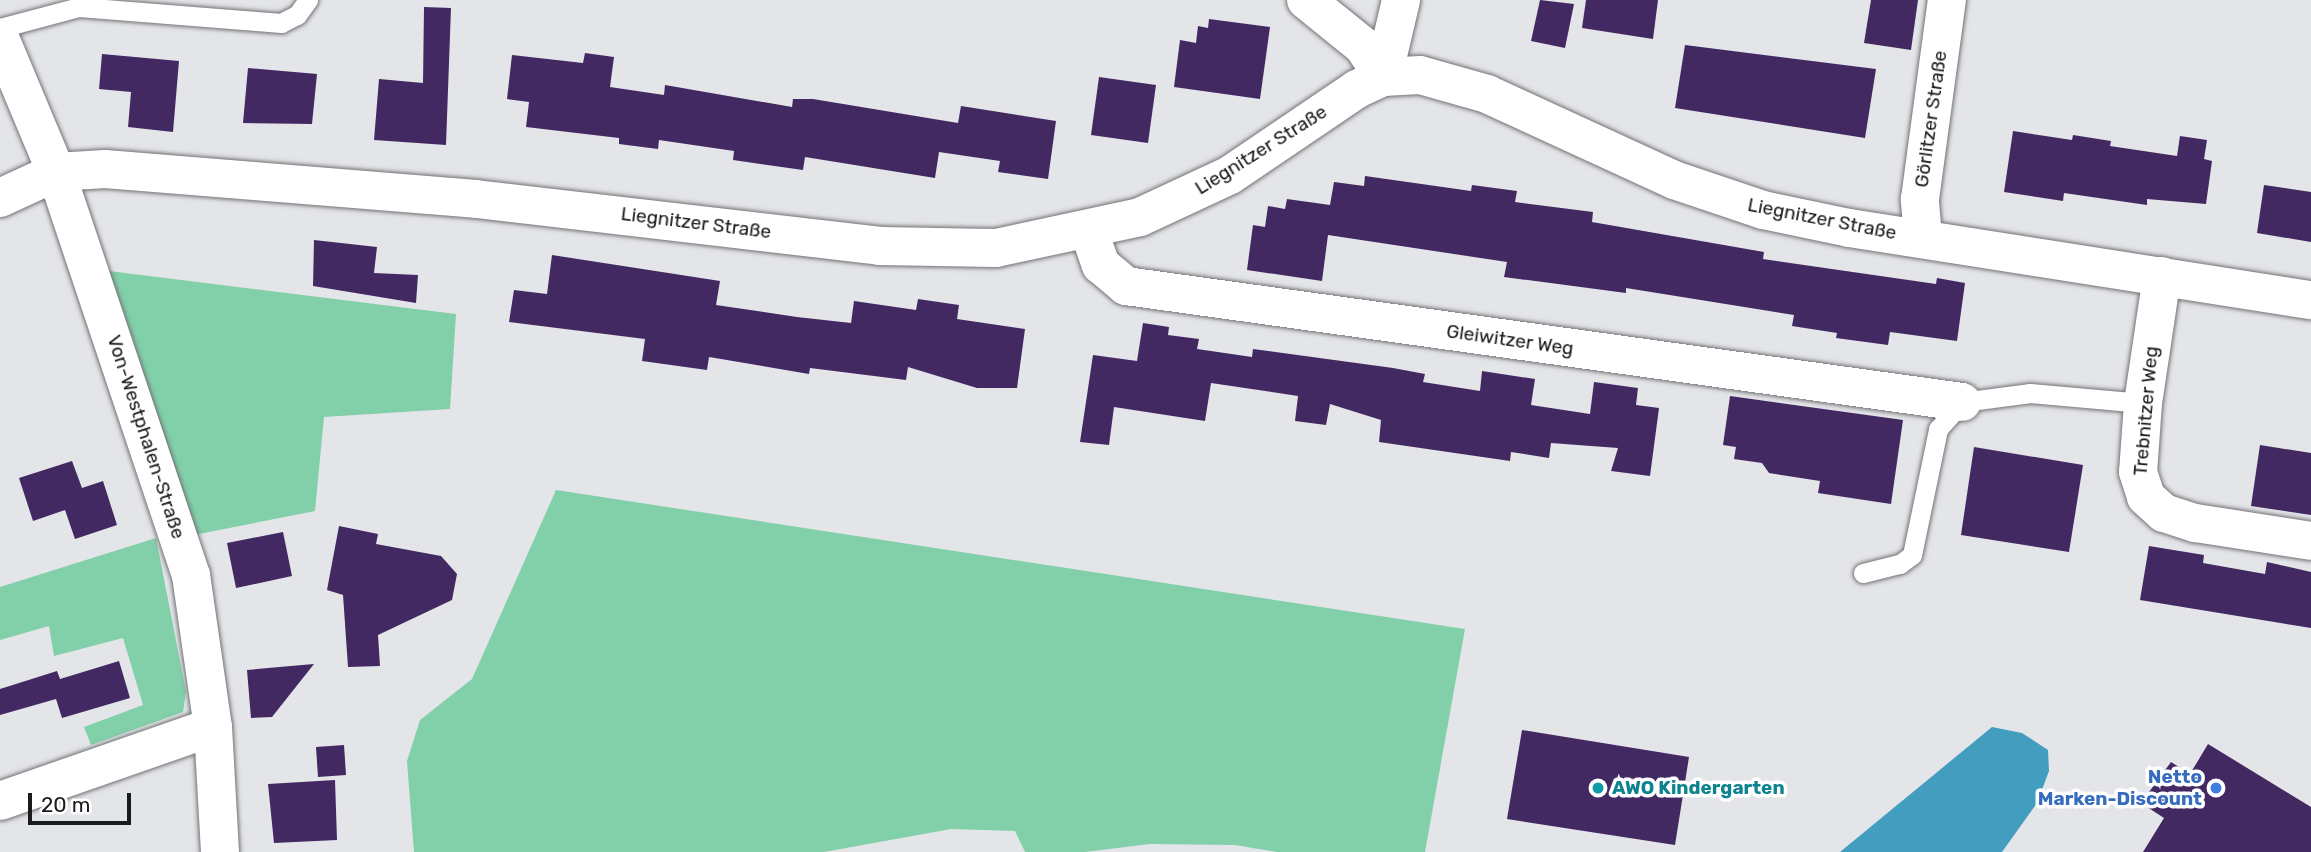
<!DOCTYPE html>
<meta charset="utf-8">
<style>
body{margin:0}
#map{position:relative;width:2311px;height:852px;overflow:hidden;background:#e4e5e9;font-family:Rubik,sans-serif}
div>[style]{position:absolute}
.green>*{inset:0;background:#82d0a9}
.water>*{inset:0;background:#429dbf}
.building>*{inset:0;background:#432962}
.roads{filter:drop-shadow(0 0 2px #727376) drop-shadow(0 0 2px #727376)}
.lane>*{height:19px;margin:-9.5px;padding:0 9.5px;transform-origin:9.5px;border-radius:9.5px;background:#fff}
.street>*{height:38px;margin:-19px;padding:0 19px;transform-origin:19px;border-radius:19px;background:#fff}
.dots>*{width:19px;height:19px;translate:-50% -50%;box-sizing:border-box;border:4px solid #fff;border-radius:50%}
span{translate:-50% -50%;white-space:nowrap;text-align:center;line-height:1.15;-webkit-text-stroke:7px #fff;paint-order:stroke}
.street-label{font-size:19px;color:#1a1b1c}
.shop-label{font-size:19px;color:#366cbe;font-weight:700}
.right{translate:-100% -50%;text-align:right}
.culture-label{font-size:19px;color:#0d838f;font-weight:700}
.left{translate:0 -50%;text-align:left}
.scale{position:absolute;left:28px;top:793px;width:103px;height:32px;box-sizing:border-box;border:4px solid #1a1b1c;border-top:0;padding-left:9px;font-size:21px;line-height:24px;white-space:nowrap;color:#1a1b1c;-webkit-text-stroke:5px #fff;paint-order:stroke}
</style>
<div id="map">
<div class="green">
<div style="clip-path:polygon(109px 271px,456px 314px,450px 409px,324px 417px,315px 511px,194px 535px)"></div>
<div style="clip-path:polygon(556px 490px,1465px 629px,1425px 852px,1277px 852px,1235px 845px,1150px 844px,1085px 852px,1025px 852px,1015px 831px,951px 829px,824px 852px,414px 852px,407px 761px,420px 720px,472px 679px)"></div>
<div style="clip-path:polygon(156px 538px,186px 692px,183px 712px,91px 745px,84px 727px,143px 705px,123px 638px,54px 656px,49px 626px,0 640px,0 587px)"></div>
</div>
<div class="water">
<div style="clip-path:polygon(1992px 727px,2022px 733px,2048px 750px,2049px 771px,2037px 803px,2002px 852px,1840px 852px)"></div>
</div>
<div class="building">
<div style="clip-path:polygon(1540px 0,1574px 4px,1565px 48px,1531px 41px)"></div>
<div style="clip-path:polygon(1586px 0,1658px 0,1653px 39px,1582px 28px)"></div>
<div style="clip-path:polygon(1871px 0,1918px 0,1911px 50px,1864px 43px)"></div>
<div style="clip-path:polygon(424px 7px,451px 8px,446px 145px,374px 140px,379px 79px,423px 83px)"></div>
<div style="clip-path:polygon(1209px 19px,1270px 27px,1260px 99px,1174px 87px,1180px 40px,1196px 43px,1198px 26px,1208px 28px)"></div>
<div style="clip-path:polygon(1685px 45px,1876px 69px,1865px 138px,1675px 108px)"></div>
<div style="clip-path:polygon(585px 53px,614px 57px,610px 87px,664px 95px,665px 85px,792px 107px,793px 99px,813px 99px,958px 123px,961px 106px,1056px 121px,1048px 179px,998px 172px,1000px 161px,939px 152px,935px 178px,805px 157px,803px 170px,733px 160px,734px 151px,659px 140px,658px 149px,619px 144px,619px 138px,526px 127px,529px 102px,507px 99px,512px 55px,583px 63px)"></div>
<div style="clip-path:polygon(102px 54px,179px 61px,173px 132px,128px 127px,131px 92px,99px 89px)"></div>
<div style="clip-path:polygon(248px 68px,317px 74px,312px 124px,243px 123px)"></div>
<div style="clip-path:polygon(1099px 77px,1156px 85px,1148px 143px,1091px 135px)"></div>
<div style="clip-path:polygon(2013px 131px,2072px 140px,2073px 135px,2111px 141px,2110px 146px,2177px 156px,2180px 136px,2207px 140px,2204px 159px,2212px 161px,2206px 204px,2147px 199px,2147px 205px,2064px 193px,2063px 201px,2004px 192px)"></div>
<div style="clip-path:polygon(1365px 176px,1471px 191px,1472px 185px,1517px 191px,1515px 202px,1593px 212px,1592px 222px,1764px 252px,1763px 259px,1936px 284px,1937px 278px,1965px 283px,1957px 341px,1890px 332px,1888px 345px,1836px 338px,1837px 333px,1792px 326px,1794px 315px,1626px 288px,1626px 293px,1504px 277px,1507px 262px,1328px 235px,1322px 281px,1247px 270px,1253px 225px,1265px 227px,1268px 206px,1285px 209px,1287px 199px,1330px 205px,1334px 182px,1364px 186px)"></div>
<div style="clip-path:polygon(2264px 185px,2311px 192px,2311px 242px,2257px 233px)"></div>
<div style="clip-path:polygon(314px 240px,377px 247px,374px 273px,418px 275px,416px 303px,313px 286px)"></div>
<div style="clip-path:polygon(552px 255px,720px 281px,716px 305px,797px 317px,851px 323px,854px 301px,916px 310px,918px 299px,959px 305px,957px 319px,1025px 329px,1017px 388px,977px 388px,908px 367px,906px 380px,810px 368px,809px 374px,709px 357px,707px 370px,642px 361px,645px 339px,509px 322px,514px 290px,547px 294px)"></div>
<div style="clip-path:polygon(1143px 323px,1169px 327px,1168px 335px,1199px 339px,1197px 349px,1252px 357px,1253px 349px,1393px 368px,1425px 374px,1423px 382px,1480px 391px,1482px 371px,1535px 379px,1531px 405px,1590px 414px,1594px 382px,1638px 388px,1636px 405px,1659px 408px,1650px 476px,1611px 471px,1618px 448px,1551px 443px,1549px 458px,1511px 452px,1510px 461px,1379px 442px,1381px 420px,1330px 404px,1326px 425px,1295px 421px,1298px 396px,1211px 383px,1205px 421px,1114px 407px,1109px 445px,1080px 442px,1093px 355px,1137px 361px)"></div>
<div style="clip-path:polygon(1730px 396px,1903px 420px,1891px 504px,1818px 493px,1820px 481px,1769px 473px,1762px 463px,1734px 459px,1736px 447px,1723px 445px)"></div>
<div style="clip-path:polygon(2260px 445px,2311px 453px,2311px 515px,2251px 506px)"></div>
<div style="clip-path:polygon(1974px 447px,2083px 465px,2069px 552px,1961px 535px)"></div>
<div style="clip-path:polygon(72px 461px,82px 488px,103px 481px,117px 525px,75px 539px,65px 510px,33px 521px,19px 478px)"></div>
<div style="clip-path:polygon(339px 526px,378px 534px,376px 544px,441px 556px,457px 574px,452px 600px,378px 635px,380px 666px,348px 667px,343px 595px,327px 590px)"></div>
<div style="clip-path:polygon(283px 532px,292px 576px,236px 588px,227px 543px)"></div>
<div style="clip-path:polygon(2149px 546px,2204px 555px,2203px 563px,2265px 574px,2267px 562px,2311px 572px,2311px 628px,2140px 600px)"></div>
<div style="clip-path:polygon(119px 661px,130px 698px,62px 718px,56px 699px,0 715px,0 689px,57px 671px,60px 679px)"></div>
<div style="clip-path:polygon(314px 664px,272px 717px,251px 718px,247px 670px)"></div>
<div style="clip-path:polygon(1522px 730px,1689px 757px,1675px 845px,1507px 819px)"></div>
<div style="clip-path:polygon(2208px 744px,2311px 807px,2311px 852px,2143px 852px,2164px 818px,2141px 803px,2171px 762px,2190px 774px)"></div>
<div style="clip-path:polygon(344px 745px,346px 775px,318px 777px,316px 747px)"></div>
<div style="clip-path:polygon(335px 780px,337px 840px,274px 843px,268px 784px)"></div>
</div>
<div class="roads">
<div class="lane">
<div style="left:0;top:28px;width:82px;rotate:-14.9deg"></div>
<div style="left:79px;top:7px;width:203px;rotate:4.5deg"></div>
<div style="left:281px;top:23px;width:18px;rotate:-27deg"></div>
<div style="left:297px;top:15px;width:19px;rotate:-54deg"></div>
<div style="left:1863px;top:573px;width:38px;rotate:-14deg"></div>
<div style="left:1900px;top:564px;width:15px;rotate:-37deg"></div>
<div style="left:1912px;top:555px;width:129px;rotate:-78.3deg"></div>
<div style="left:1938px;top:429px;width:36px;rotate:-48deg"></div>
<div style="left:1962px;top:402px;width:69px;rotate:-7.5deg"></div>
<div style="left:2030px;top:393px;width:113px;rotate:5.1deg"></div>
</div>
<div class="street">
<div style="left:1306px;top:0;width:73px;rotate:38.9deg"></div>
<div style="left:1363px;top:46px;width:37px;rotate:57deg"></div>
<div style="left:0;top:38px;width:145px;rotate:67.3deg"></div>
<div style="left:56px;top:172px;width:425px;rotate:71.5deg"></div>
<div style="left:191px;top:575px;width:154px;rotate:81.8deg"></div>
<div style="left:213px;top:727px;width:125px;rotate:86.8deg"></div>
<div style="left:1383px;top:77px;width:79px;rotate:-76.8deg"></div>
<div style="left:0;top:198px;width:62px;rotate:-24.9deg"></div>
<div style="left:56px;top:172px;width:49px;rotate:-3.5deg"></div>
<div style="left:105px;top:169px;width:372px;rotate:4.6deg"></div>
<div style="left:476px;top:199px;width:407px;rotate:6.6deg"></div>
<div style="left:880px;top:246px;width:116px;rotate:1deg"></div>
<div style="left:996px;top:248px;width:147px;rotate:-12.1deg"></div>
<div style="left:1140px;top:217px;width:99px;rotate:-25deg"></div>
<div style="left:1230px;top:175px;width:153px;rotate:-34.1deg"></div>
<div style="left:1357px;top:89px;width:29px;rotate:-25deg"></div>
<div style="left:1383px;top:77px;width:37px;rotate:-3deg"></div>
<div style="left:1420px;top:75px;width:70px;rotate:15.8deg"></div>
<div style="left:1487px;top:94px;width:206px;rotate:24.7deg"></div>
<div style="left:1674px;top:180px;width:94px;rotate:18.6deg"></div>
<div style="left:1763px;top:210px;width:88px;rotate:11.8deg"></div>
<div style="left:1849px;top:228px;width:468px;rotate:8.9deg"></div>
<div style="left:1089px;top:231px;width:36px;rotate:71deg"></div>
<div style="left:1101px;top:265px;width:33px;rotate:40deg"></div>
<div style="left:1126px;top:286px;width:844px;rotate:7.9deg"></div>
<div style="left:1923px;top:237px;width:38px;rotate:-95deg"></div>
<div style="left:1920px;top:199px;width:201px;rotate:-82.3deg"></div>
<div style="left:2162px;top:276px;width:128px;rotate:98.5deg"></div>
<div style="left:2143px;top:403px;width:69px;rotate:94.1deg"></div>
<div style="left:2138px;top:472px;width:26px;rotate:72deg"></div>
<div style="left:2146px;top:497px;width:24px;rotate:42deg"></div>
<div style="left:2164px;top:513px;width:33px;rotate:18deg"></div>
<div style="left:2195px;top:523px;width:117px;rotate:8.8deg"></div>
<div style="left:0;top:801px;width:225px;rotate:-19.2deg"></div>
</div>
</div>
<div class="dots">
<div style="left:1598px;top:788px;background:#0f9aa8"></div>
<div style="left:2216px;top:788px;background:#3f7fe0"></div>
</div>
<div class="street-label">
<span style="left:1931px;top:119px;rotate:-82deg">Görlitzer Straße</span>
<span style="left:1261px;top:150px;rotate:-32deg">Liegnitzer Straße</span>
<span style="left:1822px;top:219px;rotate:11deg">Liegnitzer Straße</span>
<span style="left:696px;top:223px;rotate:7deg">Liegnitzer Straße</span>
<span style="left:1510px;top:340px;rotate:8deg">Gleiwitzer Weg</span>
<span style="left:2146px;top:411px;rotate:-85deg">Trebnitzer Weg</span>
<span style="left:146px;top:437px;rotate:72deg">Von-Westphalen-Straße</span>
</div>
<div class="shop-label">
<span class="right" style="left:2202px;top:788px">Netto<br>Marken-Discount</span>
</div>
<div class="culture-label">
<span class="left" style="left:1612px;top:788px">AWO Kindergarten</span>
</div>
<div class="scale">20 m</div>
</div>
